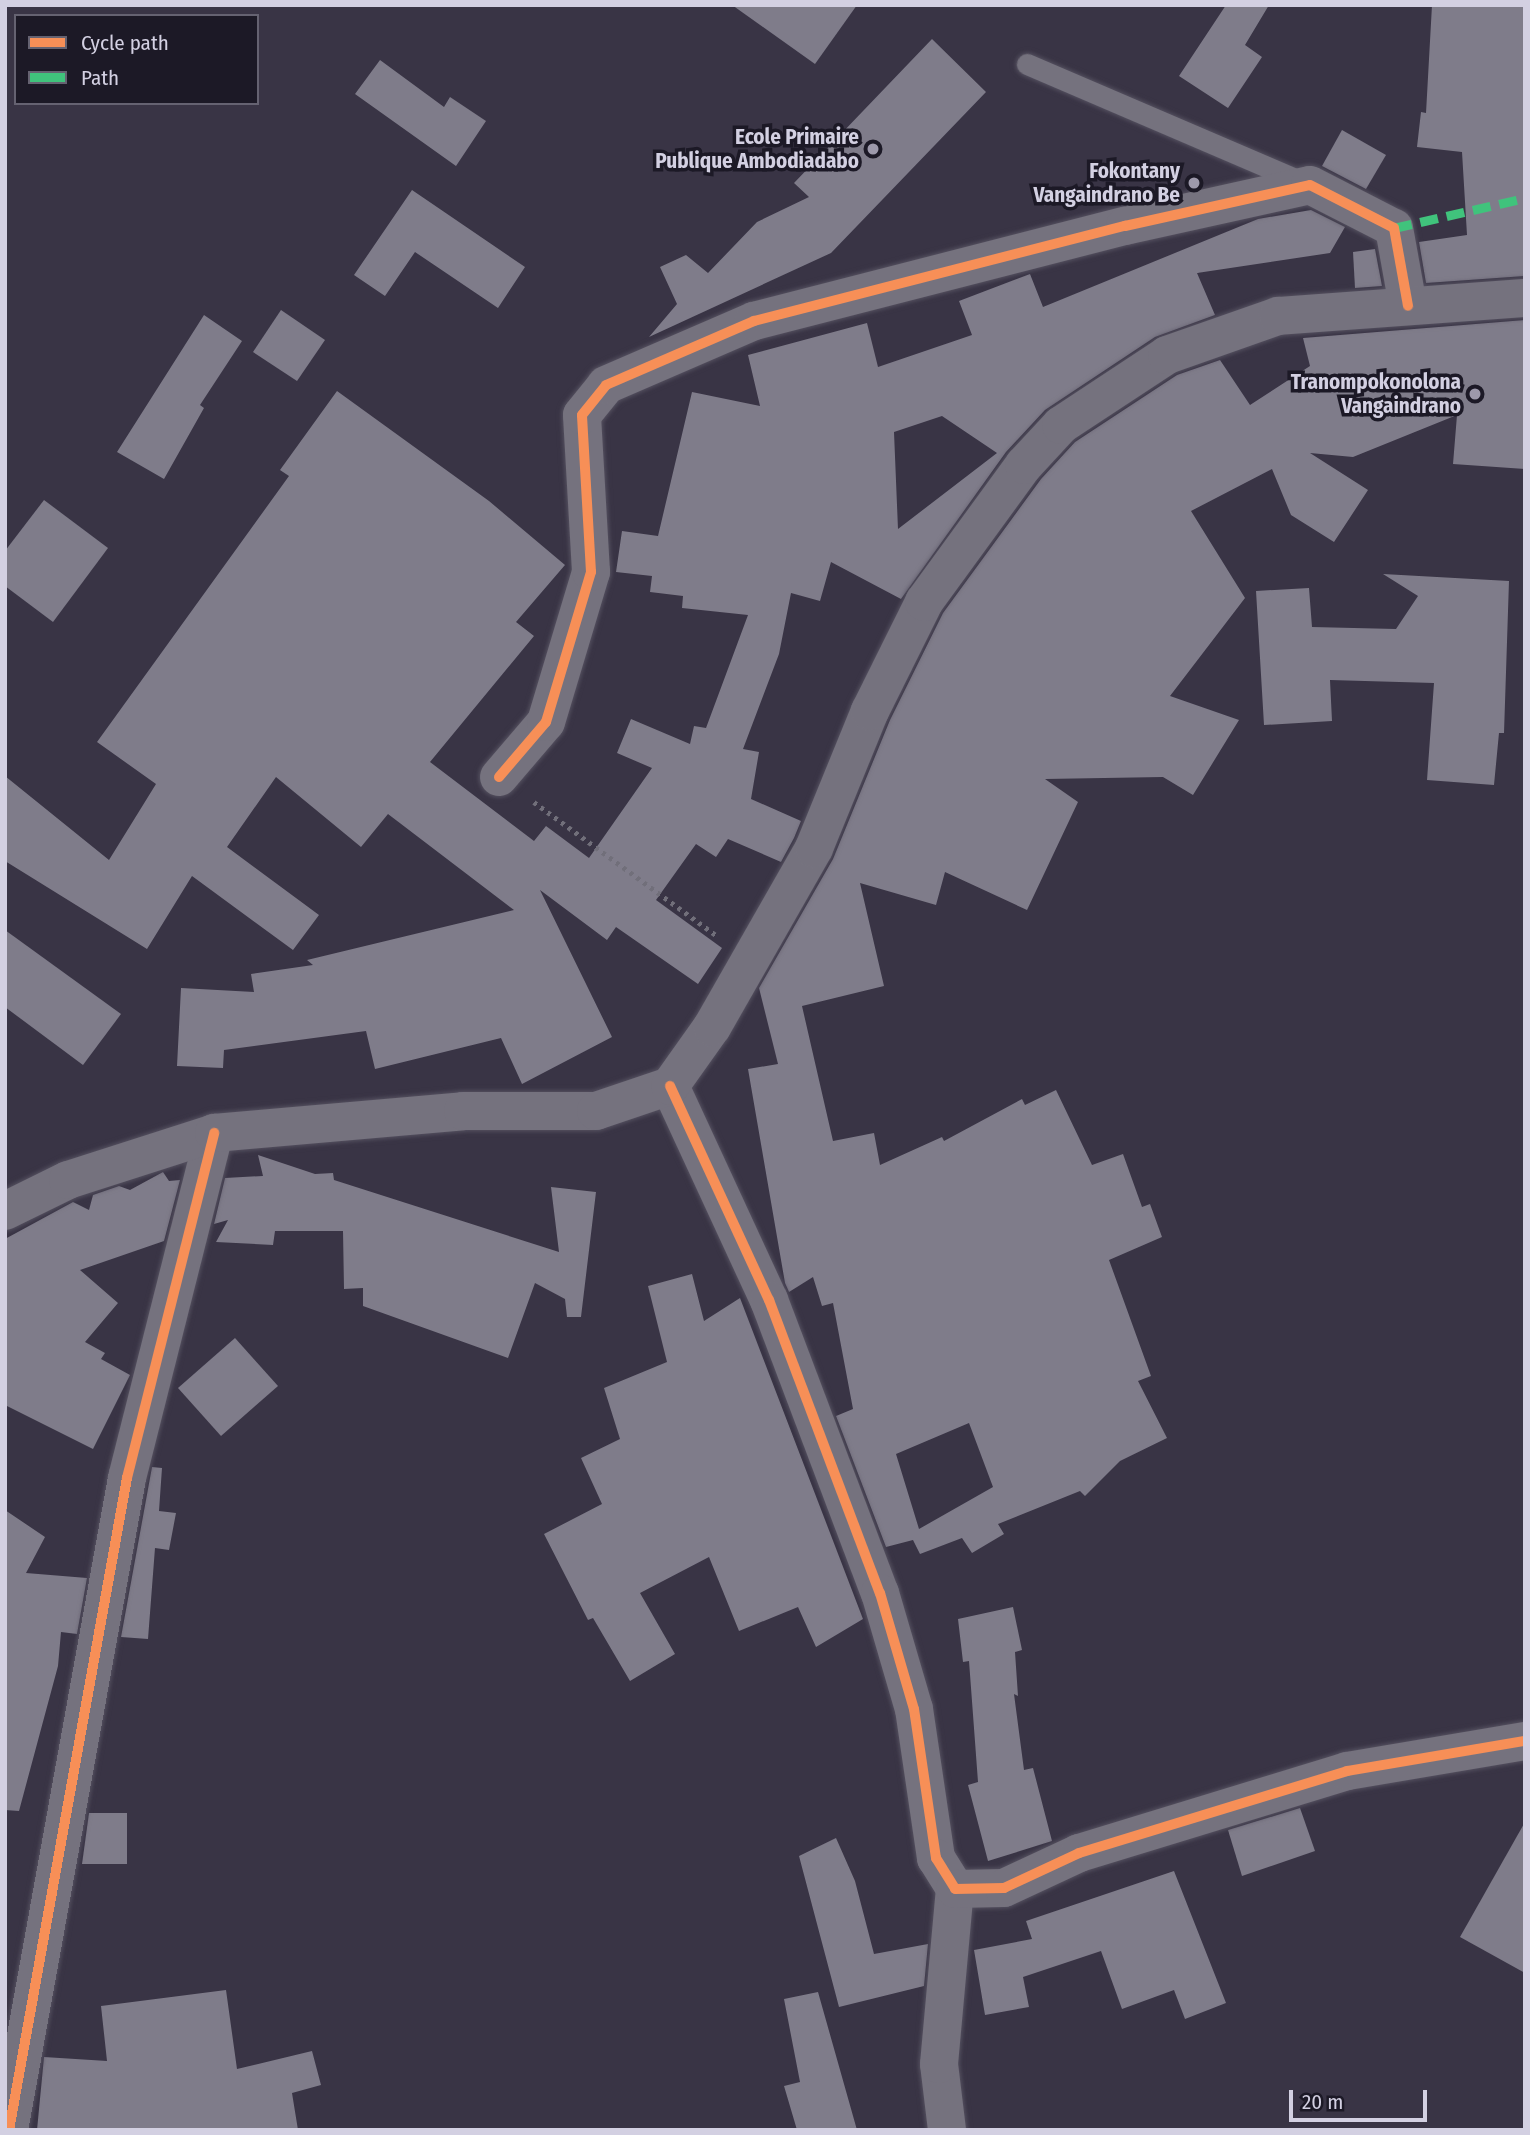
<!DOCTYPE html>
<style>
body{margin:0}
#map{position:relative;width:1530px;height:2135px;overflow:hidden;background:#393445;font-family:"Fira Sans Condensed",sans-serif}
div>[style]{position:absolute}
.building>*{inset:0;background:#7f7c8a}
.path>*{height:4.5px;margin-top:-2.25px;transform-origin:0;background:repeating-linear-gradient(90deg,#716f7a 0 3.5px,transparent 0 8.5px)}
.roads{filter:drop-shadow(0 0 2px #54505f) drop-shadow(0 0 2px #54505f)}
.lane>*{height:21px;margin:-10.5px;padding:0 10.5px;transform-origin:10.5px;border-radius:10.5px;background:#75727e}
.street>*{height:38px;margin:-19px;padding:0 19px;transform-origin:19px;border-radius:19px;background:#75727e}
.secondary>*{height:38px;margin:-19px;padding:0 19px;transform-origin:19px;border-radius:19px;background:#75727e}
.quiet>*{height:9px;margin-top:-4.5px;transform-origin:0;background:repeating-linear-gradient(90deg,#40c37c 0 18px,transparent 0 27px)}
.cycleway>*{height:10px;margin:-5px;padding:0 5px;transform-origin:5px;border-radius:5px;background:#f78f57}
.dots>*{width:19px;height:19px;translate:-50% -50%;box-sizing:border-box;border:4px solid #1c1926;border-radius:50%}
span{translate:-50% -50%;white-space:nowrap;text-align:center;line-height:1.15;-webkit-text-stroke:7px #1c1926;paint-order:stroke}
.poi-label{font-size:21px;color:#d3d0e2;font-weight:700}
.right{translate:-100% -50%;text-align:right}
.frame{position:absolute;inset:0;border:7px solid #d3d0e2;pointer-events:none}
.legend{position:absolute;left:14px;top:14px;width:245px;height:91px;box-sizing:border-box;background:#1c1926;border:2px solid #656271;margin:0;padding:9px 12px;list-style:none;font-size:21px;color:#d3d0e2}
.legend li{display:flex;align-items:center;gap:14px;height:35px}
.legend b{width:35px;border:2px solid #656271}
.scale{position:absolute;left:1289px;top:2090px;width:138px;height:32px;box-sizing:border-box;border:4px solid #d3d0e2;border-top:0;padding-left:9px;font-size:21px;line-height:24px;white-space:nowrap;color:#d3d0e2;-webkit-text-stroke:5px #1c1926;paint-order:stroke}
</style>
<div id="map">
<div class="building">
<div style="clip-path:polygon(732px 5px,857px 5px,815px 64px)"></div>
<div style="clip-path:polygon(1226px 5px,1269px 5px,1245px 45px,1262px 57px,1228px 108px,1179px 76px)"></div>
<div style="clip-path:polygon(1432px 5px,1525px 5px,1525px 276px,1426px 283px,1419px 242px,1467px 235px,1462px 152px,1417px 147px,1421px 112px,1426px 113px)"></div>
<div style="clip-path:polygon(932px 39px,986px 92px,831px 253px,649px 337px,677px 304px,660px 267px,686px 255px,708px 273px,757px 222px,809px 197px,794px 183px)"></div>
<div style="clip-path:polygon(380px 60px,444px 107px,450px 97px,486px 121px,456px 166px,355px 94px)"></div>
<div style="clip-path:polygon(1342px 130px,1386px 155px,1366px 189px,1322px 166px)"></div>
<div style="clip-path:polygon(412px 190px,525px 267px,498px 308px,415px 252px,385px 296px,354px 275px)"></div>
<div style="clip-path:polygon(evenodd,1311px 210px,1345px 227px,1330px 253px,1197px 273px,1215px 315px,1155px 337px,1045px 410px,1006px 452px,901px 599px,831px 562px,820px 601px,791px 593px,779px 654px,743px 749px,759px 752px,751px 799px,801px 821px,794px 838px,781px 862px,728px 839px,716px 857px,696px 844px,656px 900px,722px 948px,698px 984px,616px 927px,607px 940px,540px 890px,612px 1037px,522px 1084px,501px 1038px,375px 1069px,366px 1031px,224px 1050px,223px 1068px,177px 1066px,181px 988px,254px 992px,251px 974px,313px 965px,307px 960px,514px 910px,388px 814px,361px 847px,276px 777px,227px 847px,319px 915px,293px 950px,192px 876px,147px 949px,5px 861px,5px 776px,109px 860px,156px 784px,97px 742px,289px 476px,280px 470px,337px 391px,489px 501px,565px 565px,516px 622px,534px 636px,430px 762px,534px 841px,546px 826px,589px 858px,652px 768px,617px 753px,631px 719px,690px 744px,694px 726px,706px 728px,748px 615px,682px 608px,683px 596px,650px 592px,652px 576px,616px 572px,622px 531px,658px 536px,692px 392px,760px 406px,748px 355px,867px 323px,878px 367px,972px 335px,959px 301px,1030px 274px,1043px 307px,1258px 219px,1311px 210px,942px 416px,997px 453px,898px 529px,894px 432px,942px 416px)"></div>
<div style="clip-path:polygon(1375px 249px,1382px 286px,1355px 288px,1353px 252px)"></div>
<div style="clip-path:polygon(281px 310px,325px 340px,297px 381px,253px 352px)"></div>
<div style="clip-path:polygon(204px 315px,242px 341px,200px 405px,204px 408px,164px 479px,117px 452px)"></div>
<div style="clip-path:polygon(evenodd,1525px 320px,1525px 469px,1453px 464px,1457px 415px,1353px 457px,1310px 453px,1368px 490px,1334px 542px,1291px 515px,1272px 469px,1191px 511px,1245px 598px,1170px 696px,1239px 720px,1193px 795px,1163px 777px,1045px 779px,1078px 802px,1027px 910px,945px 872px,936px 905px,860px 883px,884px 986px,802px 1006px,833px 1141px,874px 1133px,880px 1165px,942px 1137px,944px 1141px,1022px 1099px,1025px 1105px,1056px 1090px,1092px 1165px,1123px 1154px,1142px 1207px,1150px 1204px,1162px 1237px,1109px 1260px,1151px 1376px,1138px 1381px,1167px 1438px,1120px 1461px,1085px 1496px,1080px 1491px,998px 1524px,1004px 1534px,972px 1553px,962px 1538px,920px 1554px,913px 1540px,886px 1547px,836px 1416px,853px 1409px,833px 1303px,822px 1306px,813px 1277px,789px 1292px,785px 1283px,748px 1069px,778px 1064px,759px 988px,833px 859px,890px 720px,943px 613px,1041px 479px,1075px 442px,1177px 375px,1220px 360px,1250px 405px,1310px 366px,1303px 338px,1525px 320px,969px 1423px,993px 1487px,919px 1529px,896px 1454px,969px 1423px)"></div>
<div style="clip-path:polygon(44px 500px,108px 548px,53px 622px,5px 586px,5px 551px)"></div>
<div style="clip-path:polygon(1383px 574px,1509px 581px,1504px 733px,1499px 733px,1494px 785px,1427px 780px,1434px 683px,1330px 680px,1332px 721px,1264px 725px,1256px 591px,1309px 588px,1312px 627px,1396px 629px,1418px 596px)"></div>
<div style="clip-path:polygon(5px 930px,121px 1014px,83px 1065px,5px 1007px)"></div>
<div style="clip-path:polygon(258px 1155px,315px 1174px,333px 1173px,334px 1180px,559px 1252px,551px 1187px,596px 1192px,581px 1317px,567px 1317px,565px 1299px,535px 1283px,508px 1358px,363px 1306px,363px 1288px,344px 1289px,343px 1231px,275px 1231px,273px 1245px,216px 1242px,228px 1220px,214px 1224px,225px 1178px,263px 1176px)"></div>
<div style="clip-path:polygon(163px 1172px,169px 1181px,180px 1180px,164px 1241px,80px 1270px,118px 1303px,85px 1342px,105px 1353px,101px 1359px,130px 1375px,93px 1449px,5px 1405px,5px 1239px,73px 1202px,89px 1210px,93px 1195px,119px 1186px,130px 1190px)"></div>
<div style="clip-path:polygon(692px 1274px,704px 1321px,740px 1298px,863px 1619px,816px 1647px,798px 1607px,739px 1631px,709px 1557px,640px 1593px,675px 1654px,630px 1681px,593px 1618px,588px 1620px,544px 1534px,602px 1504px,581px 1458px,620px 1439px,604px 1388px,667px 1362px,648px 1286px)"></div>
<div style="clip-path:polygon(235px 1338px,278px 1386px,221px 1436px,178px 1388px)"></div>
<div style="clip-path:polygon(152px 1467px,162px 1468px,159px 1511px,176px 1513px,169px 1550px,155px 1548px,148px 1639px,121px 1637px)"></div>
<div style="clip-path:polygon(5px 1510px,45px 1537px,26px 1573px,87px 1578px,77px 1634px,61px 1632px,58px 1666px,19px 1811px,5px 1810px)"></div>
<div style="clip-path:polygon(1013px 1607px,1022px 1650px,1015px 1652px,1018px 1696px,1014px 1694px,1024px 1770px,1033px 1768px,1052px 1841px,988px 1861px,968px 1785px,978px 1782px,969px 1661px,963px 1662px,958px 1619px)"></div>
<div style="clip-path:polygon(1300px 1808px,1315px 1851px,1242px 1876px,1228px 1830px)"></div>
<div style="clip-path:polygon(89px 1813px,127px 1813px,127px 1864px,82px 1864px)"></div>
<div style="clip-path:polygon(1525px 1822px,1525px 1973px,1460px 1937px)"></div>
<div style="clip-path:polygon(836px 1838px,855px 1881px,874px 1954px,928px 1944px,924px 1986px,839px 2007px,799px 1856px)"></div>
<div style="clip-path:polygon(1174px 1871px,1226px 2003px,1185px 2019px,1174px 1990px,1122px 2009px,1101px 1951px,1023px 1977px,1029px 2007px,985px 2015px,974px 1950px,1032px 1939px,1026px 1921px)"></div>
<div style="clip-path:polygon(226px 1990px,237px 2069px,312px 2051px,321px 2085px,292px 2093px,298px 2130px,37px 2130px,44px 2057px,107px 2061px,101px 2006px)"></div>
<div style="clip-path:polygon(818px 1992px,857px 2130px,797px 2130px,784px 2086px,800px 2082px,784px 1999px)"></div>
</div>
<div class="path">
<div style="left:534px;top:802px;width:225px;rotate:36.2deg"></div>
</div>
<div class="roads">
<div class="lane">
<div style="left:1027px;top:64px;width:302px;rotate:23.2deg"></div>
</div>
<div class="street">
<div style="left:499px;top:777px;width:72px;rotate:-49.5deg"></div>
<div style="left:546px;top:722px;width:157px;rotate:-73.3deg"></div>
<div style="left:591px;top:572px;width:157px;rotate:-93.3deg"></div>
<div style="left:582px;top:415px;width:38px;rotate:-51deg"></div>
<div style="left:606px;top:385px;width:161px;rotate:-23.4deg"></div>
<div style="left:754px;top:321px;width:383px;rotate:-14.4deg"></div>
<div style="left:1125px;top:226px;width:189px;rotate:-12.5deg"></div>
<div style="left:1310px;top:185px;width:94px;rotate:27.1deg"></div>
<div style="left:1394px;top:228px;width:79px;rotate:79.8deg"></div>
<div style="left:9px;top:2130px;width:663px;rotate:-79.74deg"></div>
<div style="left:127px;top:1478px;width:356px;rotate:-75.8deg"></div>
<div style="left:947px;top:2130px;width:66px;rotate:-96.9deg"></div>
<div style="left:939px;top:2064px;width:176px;rotate:-84.8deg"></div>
</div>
<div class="secondary">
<div style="left:670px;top:1086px;width:236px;rotate:65.2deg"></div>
<div style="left:769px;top:1300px;width:313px;rotate:69.3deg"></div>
<div style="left:880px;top:1593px;width:121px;rotate:73.7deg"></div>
<div style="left:914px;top:1709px;width:151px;rotate:81.6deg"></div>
<div style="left:936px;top:1858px;width:36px;rotate:58deg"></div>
<div style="left:955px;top:1889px;width:49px;rotate:-1.2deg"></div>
<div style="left:1004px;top:1888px;width:83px;rotate:-25deg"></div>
<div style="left:1079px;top:1853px;width:280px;rotate:-17deg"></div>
<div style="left:1347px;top:1771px;width:181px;rotate:-9.6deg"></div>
<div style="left:5px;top:1211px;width:70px;rotate:-26.2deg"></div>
<div style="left:68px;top:1180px;width:153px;rotate:-17.8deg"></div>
<div style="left:214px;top:1133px;width:250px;rotate:-5deg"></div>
<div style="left:463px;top:1111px;width:133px"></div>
<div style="left:596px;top:1111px;width:78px;rotate:-18.7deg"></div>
<div style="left:670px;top:1086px;width:72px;rotate:-54.6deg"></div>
<div style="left:712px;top:1027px;width:206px;rotate:-60.3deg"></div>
<div style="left:814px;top:848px;width:148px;rotate:-67.8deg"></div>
<div style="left:870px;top:711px;width:122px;rotate:-63.6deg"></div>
<div style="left:924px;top:602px;width:170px;rotate:-53.9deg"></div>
<div style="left:1024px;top:465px;width:54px;rotate:-47.2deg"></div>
<div style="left:1061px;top:425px;width:127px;rotate:-33.4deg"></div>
<div style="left:1167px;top:355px;width:118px;rotate:-19.4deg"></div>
<div style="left:1278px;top:316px;width:248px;rotate:-4.2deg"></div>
</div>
</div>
<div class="quiet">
<div style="left:1394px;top:228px;width:134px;rotate:-12.9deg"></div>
</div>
<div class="cycleway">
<div style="left:499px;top:777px;width:72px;rotate:-49.5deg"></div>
<div style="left:546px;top:722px;width:157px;rotate:-73.3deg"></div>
<div style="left:591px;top:572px;width:157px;rotate:-93.3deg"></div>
<div style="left:582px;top:415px;width:38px;rotate:-51deg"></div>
<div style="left:606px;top:385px;width:161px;rotate:-23.4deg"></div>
<div style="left:754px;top:321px;width:383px;rotate:-14.4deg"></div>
<div style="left:1125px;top:226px;width:189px;rotate:-12.5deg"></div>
<div style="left:1310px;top:185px;width:94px;rotate:27.1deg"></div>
<div style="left:1394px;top:228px;width:79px;rotate:79.8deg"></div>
<div style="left:670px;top:1086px;width:236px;rotate:65.2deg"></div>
<div style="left:769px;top:1300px;width:313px;rotate:69.3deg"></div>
<div style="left:880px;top:1593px;width:121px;rotate:73.7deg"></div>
<div style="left:914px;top:1709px;width:151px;rotate:81.6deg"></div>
<div style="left:936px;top:1858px;width:36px;rotate:58deg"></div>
<div style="left:955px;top:1889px;width:49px;rotate:-1.2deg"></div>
<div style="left:1004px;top:1888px;width:83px;rotate:-25deg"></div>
<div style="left:1079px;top:1853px;width:280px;rotate:-17deg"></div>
<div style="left:1347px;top:1771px;width:181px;rotate:-9.6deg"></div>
<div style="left:9px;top:2130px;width:663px;rotate:-79.74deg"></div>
<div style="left:127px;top:1478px;width:356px;rotate:-75.8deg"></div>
</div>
<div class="dots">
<div style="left:873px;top:149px;background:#9d99ab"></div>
<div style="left:1194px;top:183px;background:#9d99ab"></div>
<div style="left:1475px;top:394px;background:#9d99ab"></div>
</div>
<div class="poi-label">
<span class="right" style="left:859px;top:149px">Ecole Primaire<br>Publique Ambodiadabo</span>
<span class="right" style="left:1180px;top:183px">Fokontany<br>Vangaindrano Be</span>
<span class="right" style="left:1461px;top:394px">Tranompokonolona<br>Vangaindrano</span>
</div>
<div class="frame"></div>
<ul class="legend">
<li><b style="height:9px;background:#f78f57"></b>Cycle path</li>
<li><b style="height:9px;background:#40c37c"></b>Path</li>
</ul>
<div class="scale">20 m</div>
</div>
